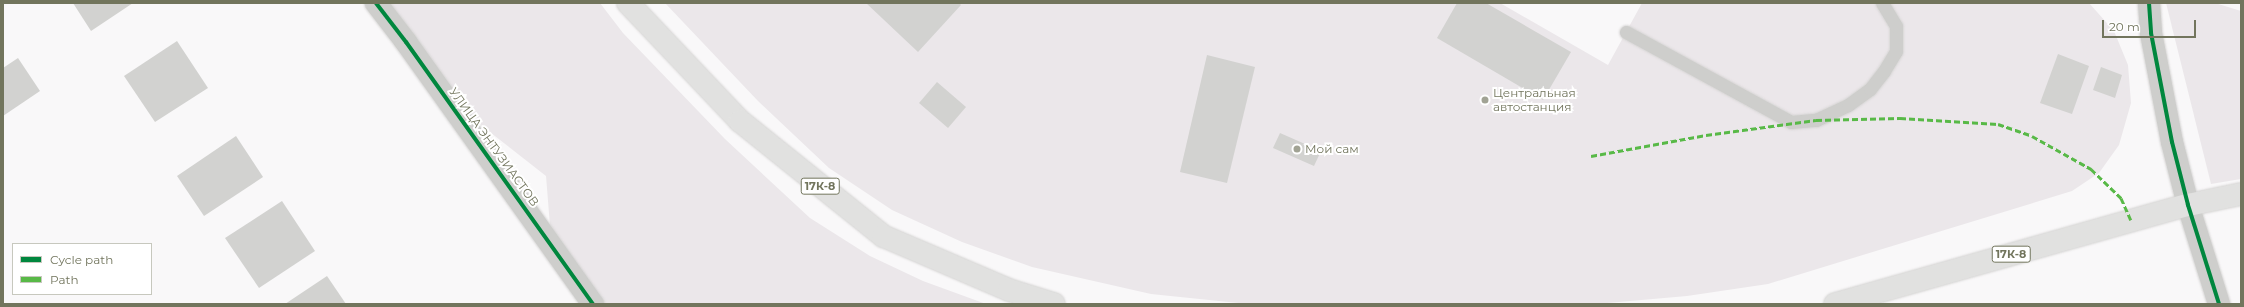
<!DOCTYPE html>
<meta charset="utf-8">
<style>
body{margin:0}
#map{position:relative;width:2244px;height:307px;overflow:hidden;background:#f9f8f9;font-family:Montserrat,sans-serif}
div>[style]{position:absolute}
.green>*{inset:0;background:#ebe7ea}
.building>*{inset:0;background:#d2d2d0}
.roads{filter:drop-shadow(0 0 1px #d5d4d3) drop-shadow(0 0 1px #d5d4d3)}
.service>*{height:13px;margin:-6.5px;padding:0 6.5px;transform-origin:6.5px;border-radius:6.5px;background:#cececc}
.minor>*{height:22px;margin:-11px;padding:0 11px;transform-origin:11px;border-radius:11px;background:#cececc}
.tertiary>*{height:22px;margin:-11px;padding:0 11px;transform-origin:11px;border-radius:11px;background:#cececc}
.primary>*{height:22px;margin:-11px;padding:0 11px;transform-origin:11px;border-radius:11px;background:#e1e1e0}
.quiet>*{height:3px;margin-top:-1.5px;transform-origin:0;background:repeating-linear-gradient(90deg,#58b947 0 6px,transparent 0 9px)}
.cycleway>*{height:4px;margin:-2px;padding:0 2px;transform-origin:2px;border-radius:2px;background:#00873e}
.dots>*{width:11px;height:11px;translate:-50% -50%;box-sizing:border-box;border:2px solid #fff;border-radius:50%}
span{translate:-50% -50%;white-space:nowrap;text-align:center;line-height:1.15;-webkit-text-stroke:4px #fff;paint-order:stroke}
.shield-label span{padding:1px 3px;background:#fff;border:1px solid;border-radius:3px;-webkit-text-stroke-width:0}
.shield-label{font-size:11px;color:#72755d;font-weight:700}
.poi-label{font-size:12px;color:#72755d}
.left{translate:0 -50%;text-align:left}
.street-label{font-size:12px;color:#72755d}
.frame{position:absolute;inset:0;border:4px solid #72755d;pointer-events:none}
.legend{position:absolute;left:12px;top:243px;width:140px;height:52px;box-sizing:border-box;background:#fff;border:1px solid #c7c8be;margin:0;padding:5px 7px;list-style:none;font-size:12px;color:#72755d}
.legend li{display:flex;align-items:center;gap:8px;height:20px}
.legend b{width:20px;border:1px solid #c7c8be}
.scale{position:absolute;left:2102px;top:20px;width:94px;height:18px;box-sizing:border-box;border:2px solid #72755d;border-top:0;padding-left:5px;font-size:12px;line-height:14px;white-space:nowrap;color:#72755d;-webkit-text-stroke:3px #fff;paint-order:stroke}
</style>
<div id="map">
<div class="green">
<div style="clip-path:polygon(375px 3px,600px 3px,623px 33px,725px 139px,810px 218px,870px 256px,923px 281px,986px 304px,590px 304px,550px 226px,546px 176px,468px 115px)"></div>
<div style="clip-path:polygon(665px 3px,1500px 3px,1608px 65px,1642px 3px,2089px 3px,2114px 31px,2128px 65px,2131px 103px,2119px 145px,2099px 173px,2072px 191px,1768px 284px,1687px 296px,1596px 304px,1248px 304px,1151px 294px,1032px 267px,962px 242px,892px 210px,829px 168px,758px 101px)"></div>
<div style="clip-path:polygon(2166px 3px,2215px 3px,2241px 11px,2241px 179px,2211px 184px)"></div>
</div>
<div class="building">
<div style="clip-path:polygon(73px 3px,133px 3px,91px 31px)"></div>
<div style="clip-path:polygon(866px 3px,959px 3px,961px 5px,918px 52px)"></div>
<div style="clip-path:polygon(1457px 3px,1486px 3px,1571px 52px,1543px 100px,1437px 38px)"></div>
<div style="clip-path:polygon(177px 41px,208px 88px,155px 122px,124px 76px)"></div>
<div style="clip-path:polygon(2058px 54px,2089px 66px,2072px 114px,2040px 103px)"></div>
<div style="clip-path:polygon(1207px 55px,1255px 67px,1227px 183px,1180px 172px)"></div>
<div style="clip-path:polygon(18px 58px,40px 91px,3px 116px,3px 68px)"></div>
<div style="clip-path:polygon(2101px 67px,2122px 75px,2115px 98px,2093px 90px)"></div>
<div style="clip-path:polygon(937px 82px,966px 107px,948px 128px,919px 103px)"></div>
<div style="clip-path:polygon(1280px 133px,1321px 151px,1314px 166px,1273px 148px)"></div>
<div style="clip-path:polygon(236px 136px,263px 177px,204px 216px,177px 176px)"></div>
<div style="clip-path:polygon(282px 201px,315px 251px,259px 288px,225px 238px)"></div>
<div style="clip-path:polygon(327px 276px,346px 304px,285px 304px)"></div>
</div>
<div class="roads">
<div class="service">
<div style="left:1626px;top:32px;width:188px;rotate:28.6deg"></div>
<div style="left:1791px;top:122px;width:25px;rotate:-5deg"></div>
<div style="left:1816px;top:120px;width:35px;rotate:-25deg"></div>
<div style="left:1848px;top:105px;width:27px;rotate:-36deg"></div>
<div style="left:1870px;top:89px;width:23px;rotate:-52deg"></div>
<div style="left:1884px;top:71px;width:23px;rotate:-59deg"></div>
<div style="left:1896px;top:51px;width:25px;rotate:-90deg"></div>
<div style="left:1896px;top:26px;width:27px;rotate:-121deg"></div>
</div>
<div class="minor">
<div style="left:376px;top:3px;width:49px;rotate:52.4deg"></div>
<div style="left:406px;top:42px;width:322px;rotate:54.5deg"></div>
<div style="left:2188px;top:205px;width:104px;rotate:72.6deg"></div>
</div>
<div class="tertiary">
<div style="left:2149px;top:3px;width:30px;rotate:86deg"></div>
<div style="left:2151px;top:33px;width:111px;rotate:79.1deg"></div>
<div style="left:2172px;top:142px;width:65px;rotate:75.7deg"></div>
</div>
<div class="primary">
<div style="left:628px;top:3px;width:163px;rotate:46.5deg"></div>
<div style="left:740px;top:121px;width:184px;rotate:38.8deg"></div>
<div style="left:883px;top:236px;width:137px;rotate:23.2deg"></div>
<div style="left:1009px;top:290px;width:47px;rotate:17.3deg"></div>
<div style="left:1835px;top:304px;width:367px;rotate:-15.7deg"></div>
<div style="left:2188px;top:205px;width:54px;rotate:-11.7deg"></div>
</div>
</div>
<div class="quiet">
<div style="left:1591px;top:156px;width:117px;rotate:-10.3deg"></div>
<div style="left:1706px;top:135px;width:111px;rotate:-7.8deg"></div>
<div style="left:1816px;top:120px;width:84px;rotate:-1.4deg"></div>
<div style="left:1900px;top:118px;width:98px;rotate:3.5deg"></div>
<div style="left:1998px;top:124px;width:36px;rotate:19deg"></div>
<div style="left:2032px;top:136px;width:68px;rotate:29.2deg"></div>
<div style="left:2091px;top:169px;width:42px;rotate:44deg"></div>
<div style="left:2121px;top:198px;width:24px;rotate:66deg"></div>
</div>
<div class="cycleway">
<div style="left:376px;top:3px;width:49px;rotate:52.4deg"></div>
<div style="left:406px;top:42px;width:322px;rotate:54.5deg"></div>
<div style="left:2149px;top:3px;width:30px;rotate:86deg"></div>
<div style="left:2151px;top:33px;width:111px;rotate:79.1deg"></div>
<div style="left:2172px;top:142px;width:65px;rotate:75.7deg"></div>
<div style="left:2188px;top:205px;width:104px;rotate:72.6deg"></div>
</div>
<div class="dots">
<div style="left:1485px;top:100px;background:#a1a394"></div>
<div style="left:1297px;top:149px;background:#a1a394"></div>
</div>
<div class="shield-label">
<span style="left:820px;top:186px">17К-8</span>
<span style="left:2011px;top:254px">17К-8</span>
</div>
<div class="poi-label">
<span class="left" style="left:1493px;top:100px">Центральная<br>автостанция</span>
<span class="left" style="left:1305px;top:149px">Мой сам</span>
</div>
<div class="street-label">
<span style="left:494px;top:147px;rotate:54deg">УЛИЦА ЭНТУЗИАСТОВ</span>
</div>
<div class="frame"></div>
<ul class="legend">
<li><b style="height:5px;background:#00873e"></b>Cycle path</li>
<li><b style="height:5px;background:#58b947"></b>Path</li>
</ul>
<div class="scale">20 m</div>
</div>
